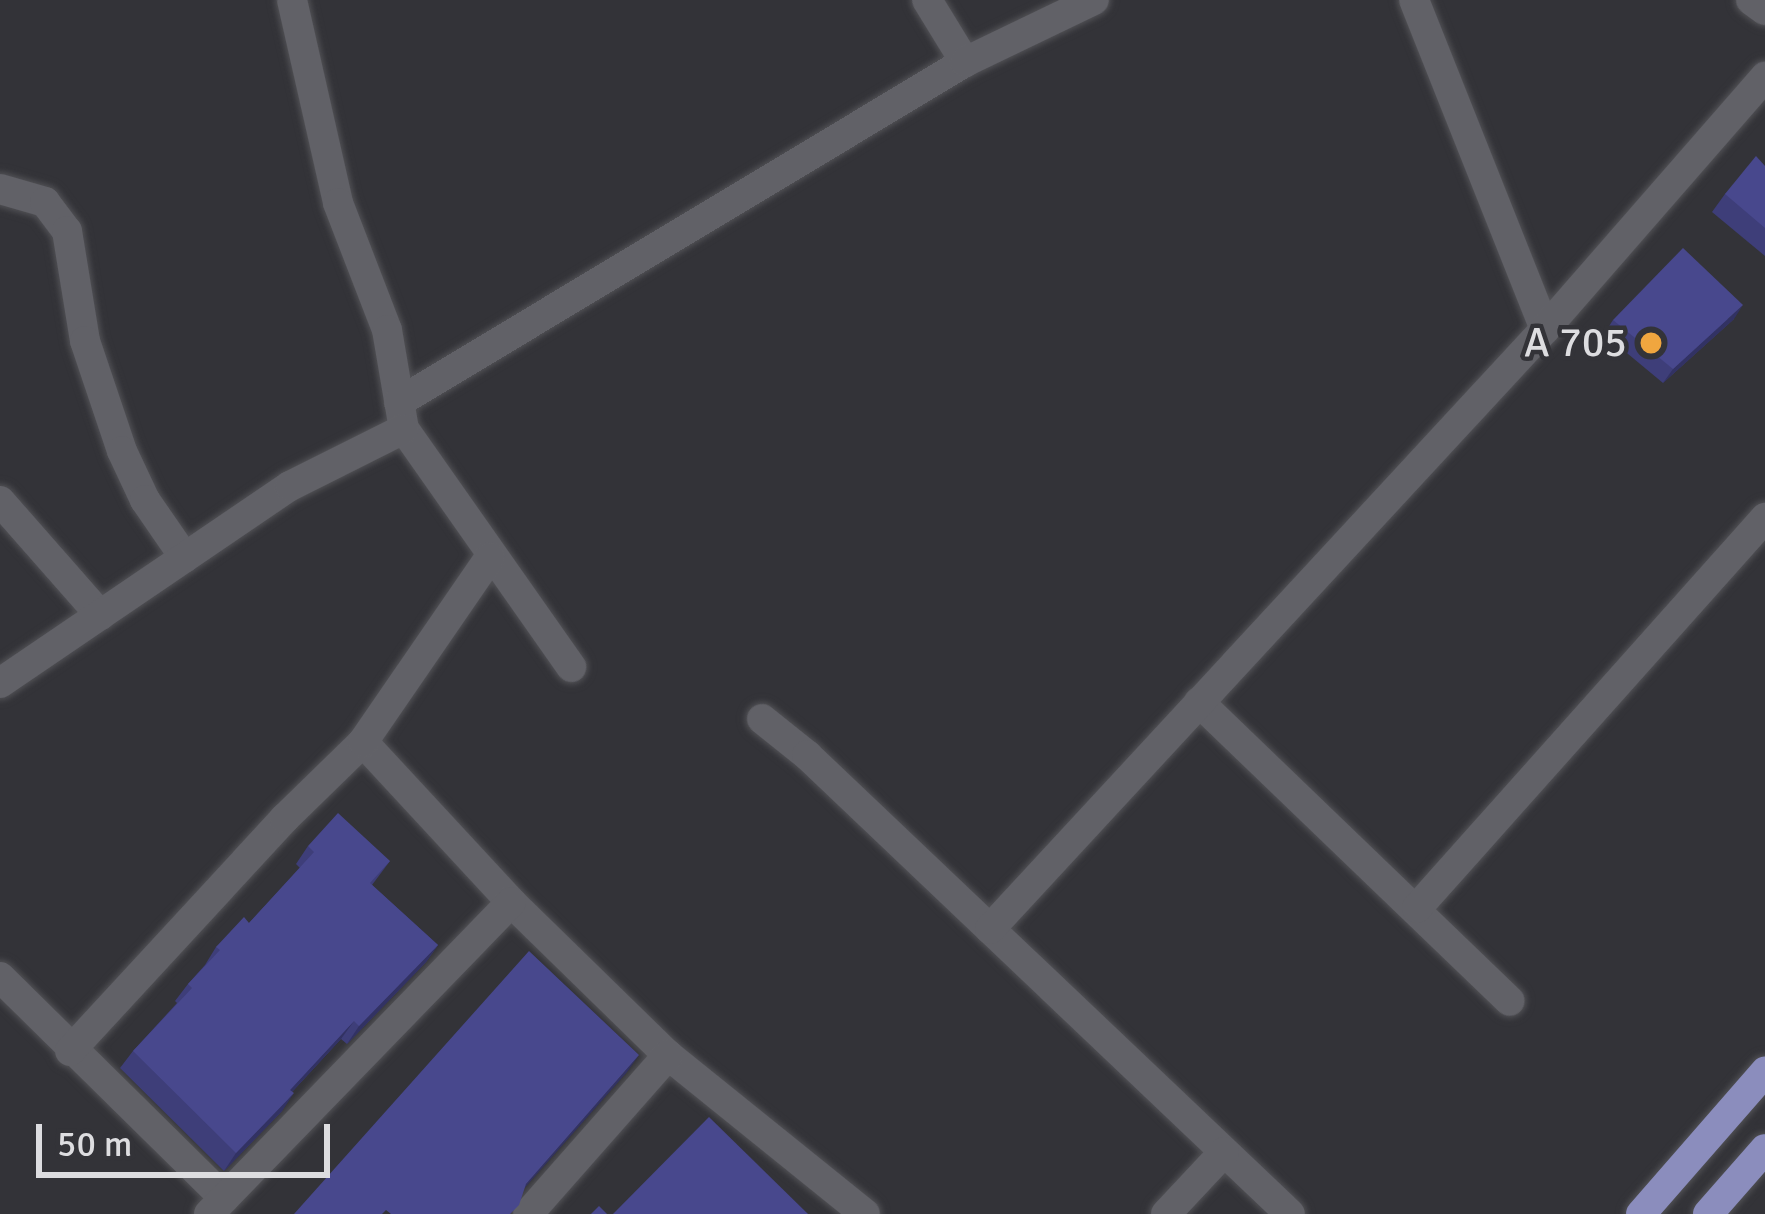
<!DOCTYPE html>
<style>
body{margin:0}
#map{position:relative;width:1765px;height:1214px;overflow:hidden;background:#333338;font-family:Signika,sans-serif}
div>[style]{position:absolute}
.roads{filter:drop-shadow(0 0 3px #515155) drop-shadow(0 0 3px #515155)}
.minor>*{height:30px;margin:-15px;padding:0 15px;transform-origin:15px;border-radius:15px;background:#616167}
.major>*{height:30px;margin:-15px;padding:0 15px;transform-origin:15px;border-radius:15px;background:#8b8dbd}
.wall>*{inset:0;background:#3e3e79}
.shaded-wall>*{inset:0;background:#323263}
.building>*{inset:0;background:#48488d}
.dots>*{width:33px;height:33px;translate:-50% -50%;box-sizing:border-box;border:6px solid #333338;border-radius:50%}
span{translate:-50% -50%;white-space:nowrap;text-align:center;line-height:1.15;-webkit-text-stroke:9px #333338;paint-order:stroke}
.poi-label{font-size:42px;color:#dddde0}
.right{translate:-100% -50%;text-align:right}
.scale{position:absolute;left:36px;top:1124px;width:294px;height:54px;box-sizing:border-box;border:6px solid #dddde0;border-top:0;padding-left:15px;font-size:36px;line-height:42px;white-space:nowrap;color:#dddde0;-webkit-text-stroke:9px #333338;paint-order:stroke}
</style>
<div id="map">
<div class="roads">
<div class="minor">
<div style="left:292px;top:0;width:208px;rotate:77.2deg"></div>
<div style="left:338px;top:203px;width:136px;rotate:68.9deg"></div>
<div style="left:387px;top:330px;width:100px;rotate:80.3deg"></div>
<div style="left:404px;top:429px;width:291px;rotate:54.9deg"></div>
<div style="left:927px;top:0;width:73px;rotate:58.5deg"></div>
<div style="left:1414px;top:0;width:354px;rotate:68.3deg"></div>
<div style="left:1751px;top:0;width:17px;rotate:36deg"></div>
<div style="left:0;top:189px;width:47px;rotate:16.1deg"></div>
<div style="left:45px;top:202px;width:36px;rotate:53deg"></div>
<div style="left:67px;top:231px;width:111px;rotate:80.7deg"></div>
<div style="left:85px;top:341px;width:116px;rotate:71.4deg"></div>
<div style="left:122px;top:451px;width:54px;rotate:64.9deg"></div>
<div style="left:145px;top:500px;width:70px;rotate:55.4deg"></div>
<div style="left:399px;top:402px;width:660px;rotate:-30.99deg"></div>
<div style="left:965px;top:62px;width:143px;rotate:-25.7deg"></div>
<div style="left:0;top:501px;width:152px;rotate:48.7deg"></div>
<div style="left:0;top:683px;width:351px;rotate:-34.2deg"></div>
<div style="left:290px;top:486px;width:127px;rotate:-26.6deg"></div>
<div style="left:1199px;top:702px;width:431px;rotate:43.9deg"></div>
<div style="left:762px;top:719px;width:58px;rotate:38.7deg"></div>
<div style="left:807px;top:755px;width:666px;rotate:43.54deg"></div>
<div style="left:363px;top:742px;width:218px;rotate:47.2deg"></div>
<div style="left:511px;top:902px;width:219px;rotate:44.3deg"></div>
<div style="left:668px;top:1055px;width:253px;rotate:38.9deg"></div>
<div style="left:1417px;top:908px;width:523px;rotate:-48.26deg"></div>
<div style="left:990px;top:929px;width:817px;rotate:-47.23deg"></div>
<div style="left:1545px;top:329px;width:335px;rotate:-48.9deg"></div>
<div style="left:0;top:977px;width:315px;rotate:44.6deg"></div>
<div style="left:70px;top:1051px;width:317px;rotate:-47.3deg"></div>
<div style="left:285px;top:818px;width:109px;rotate:-44.3deg"></div>
<div style="left:363px;top:742px;width:224px;rotate:-55.5deg"></div>
<div style="left:209px;top:1214px;width:434px;rotate:-45.9deg"></div>
<div style="left:528px;top:1214px;width:212px;rotate:-48.6deg"></div>
<div style="left:1166px;top:1214px;width:85px;rotate:-46.9deg"></div>
</div>
<div class="major">
<div style="left:1641px;top:1214px;width:189px;rotate:-48.9deg"></div>
<div style="left:1708px;top:1214px;width:86px;rotate:-48.8deg"></div>
</div>
</div>
<div class="wall">
<div style="clip-path:polygon(1765px 166px,1765px 256px,1712px 212px,1725px 194px)"></div>
<div style="clip-path:polygon(1734px 319px,1663px 383px,1604px 334px,1613px 320px)"></div>
<div style="clip-path:polygon(308px 846px,390px 861px,372px 885px,438px 945px,426px 962px,347px 1044px,341px 1039px,292px 1092px,282px 1111px,224px 1171px,120px 1068px,133px 1051px,177px 1003px,175px 1001px,188px 984px,205px 965px,216px 947px,249px 923px,300px 868px,296px 864px)"></div>
</div>
<div class="shaded-wall">
<div style="clip-path:polygon(1743px 305px,1734px 319px,1663px 383px,1673px 369px)"></div>
<div style="clip-path:polygon(438px 945px,426px 962px,347px 1044px,359px 1026px)"></div>
<div style="clip-path:polygon(354px 1021px,341px 1039px,278px 1107px,290px 1090px)"></div>
<div style="clip-path:polygon(639px 1055px,627px 1072px,513px 1201px,526px 1184px)"></div>
<div style="clip-path:polygon(294px 1093px,282px 1111px,224px 1171px,236px 1153px)"></div>
</div>
<div class="building">
<div style="clip-path:polygon(1756px 156px,1765px 166px,1765px 228px,1725px 194px)"></div>
<div style="clip-path:polygon(1683px 248px,1743px 305px,1673px 369px,1613px 320px)"></div>
<div style="clip-path:polygon(338px 813px,390px 861px,370px 883px,438px 945px,359px 1026px,354px 1021px,290px 1090px,294px 1093px,236px 1153px,133px 1051px,192px 988px,188px 984px,220px 950px,216px 947px,244px 917px,249px 923px,314px 852px,308px 846px)"></div>
<div style="clip-path:polygon(529px 951px,639px 1055px,526px 1184px,519px 1205px,510px 1214px,391px 1214px,386px 1210px,382px 1214px,294px 1214px)"></div>
<div style="clip-path:polygon(709px 1117px,808px 1214px,613px 1214px)"></div>
<div style="clip-path:polygon(599px 1206px,607px 1214px,591px 1214px)"></div>
</div>
<div class="dots">
<div style="left:1651px;top:343px;background:#f0a63f"></div>
</div>
<div class="poi-label">
<span class="right" style="left:1627px;top:343px">A 705</span>
</div>
<div class="scale">50 m</div>
</div>
